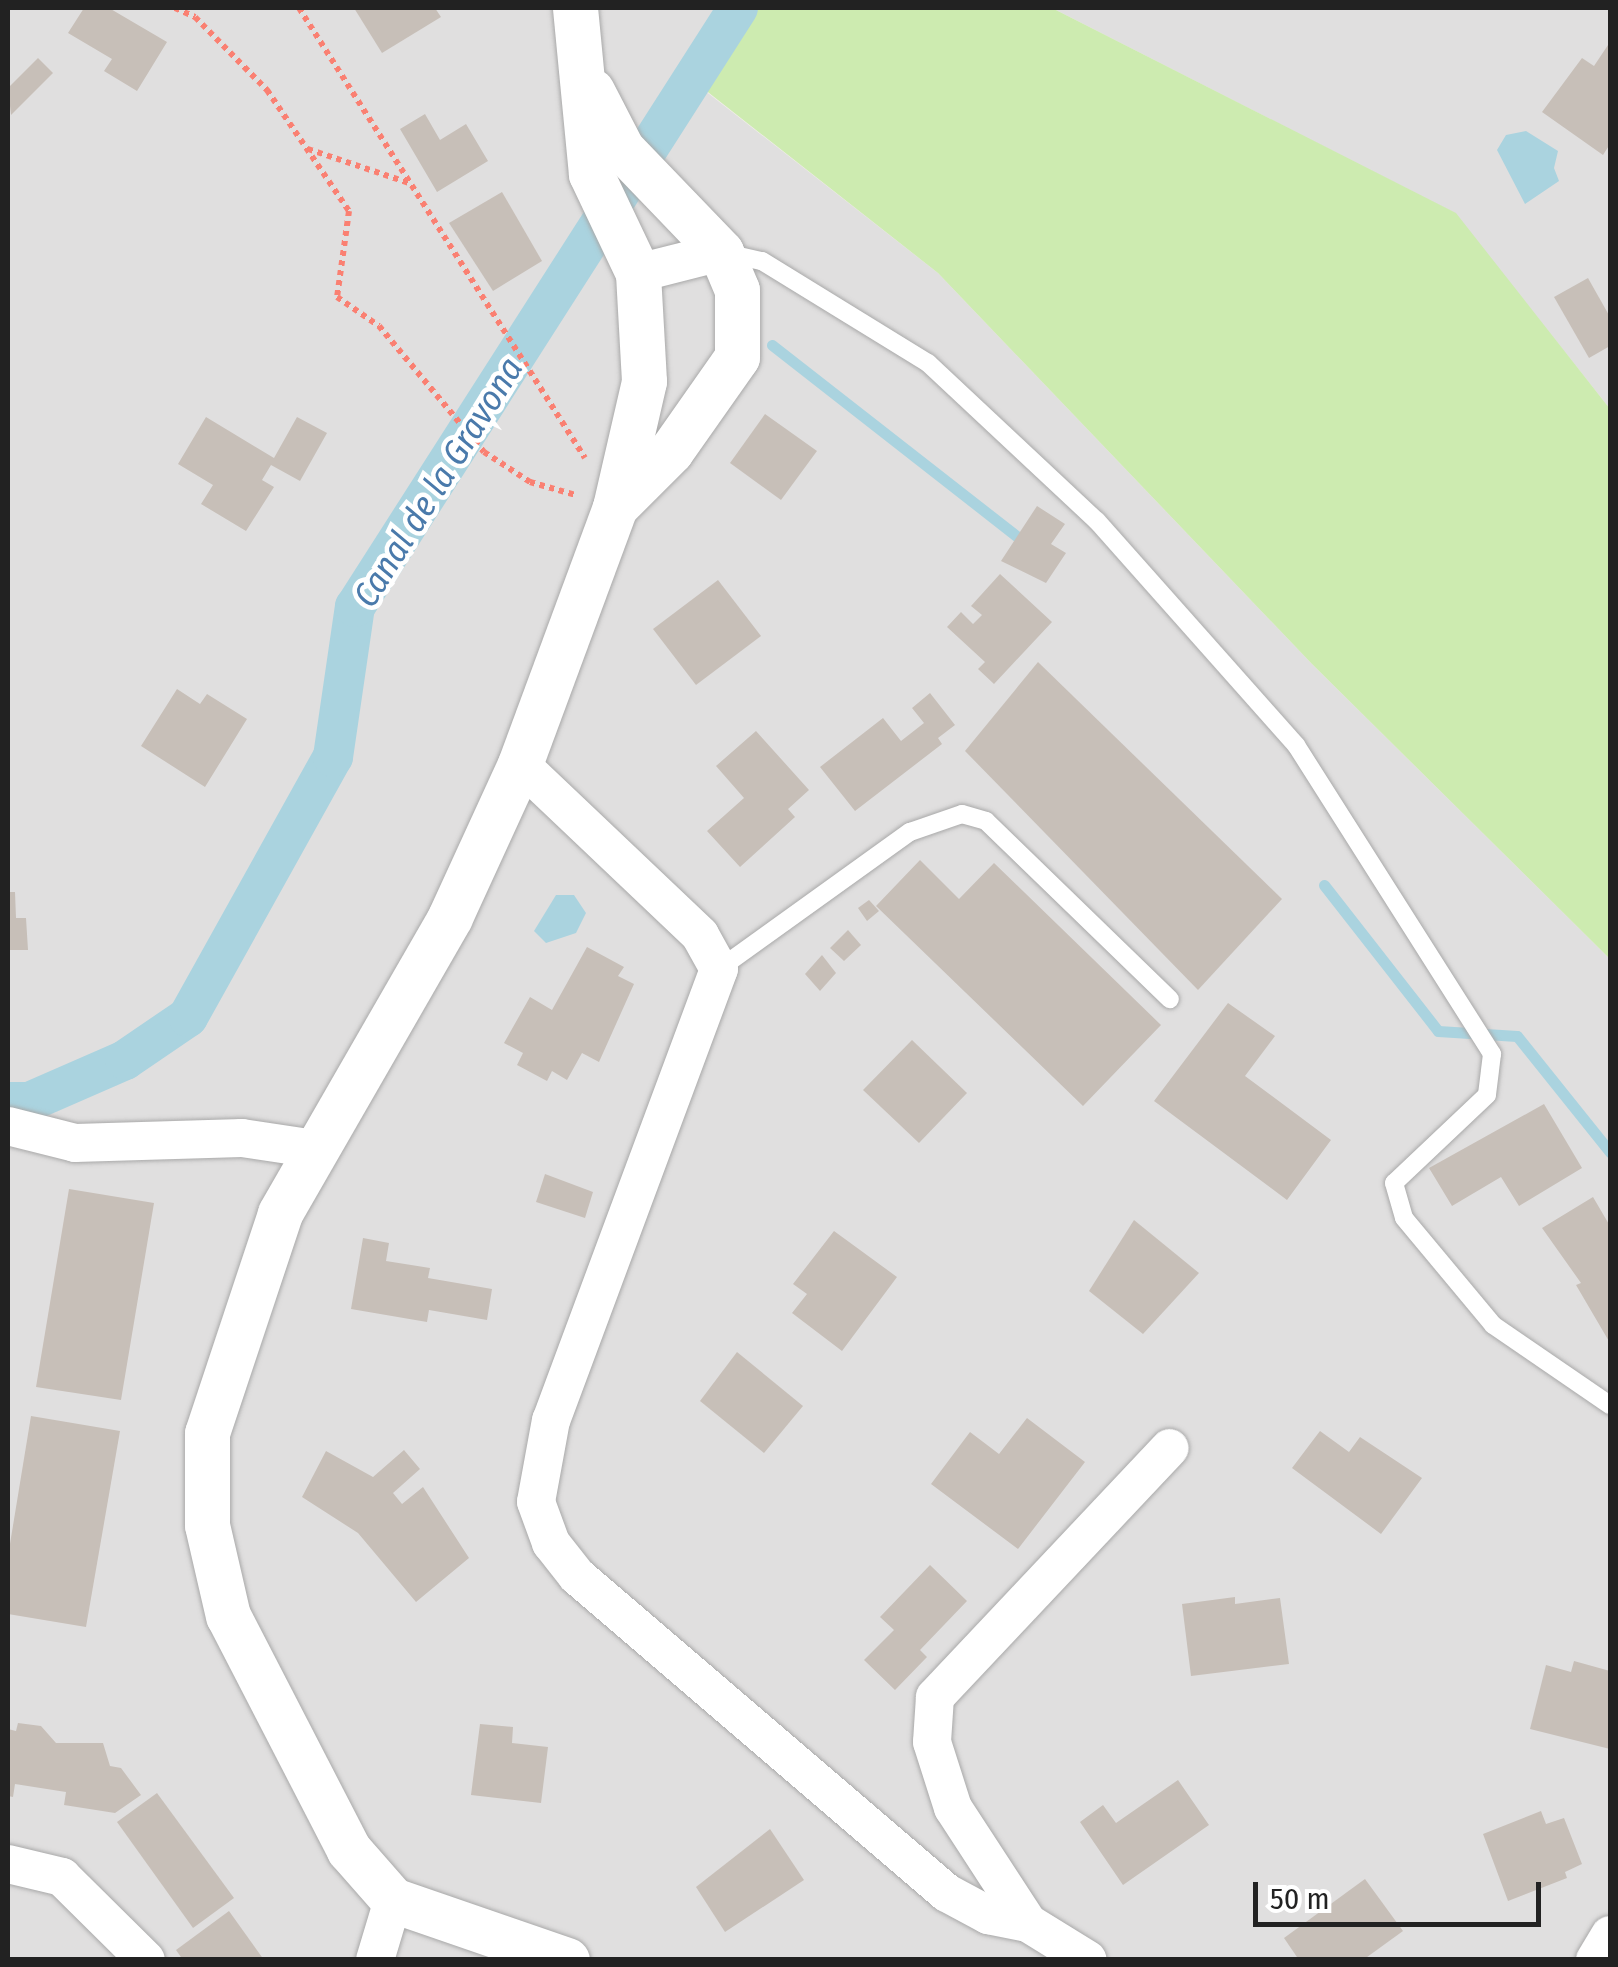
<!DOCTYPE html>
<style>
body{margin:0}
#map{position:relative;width:1618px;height:1967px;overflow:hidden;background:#f2efe9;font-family:"Fira Sans Condensed",sans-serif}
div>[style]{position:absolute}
.residential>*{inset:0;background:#e0dfdf}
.grass>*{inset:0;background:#cdebb0}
.water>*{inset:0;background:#aad3df}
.stream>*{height:11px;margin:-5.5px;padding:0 5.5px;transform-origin:5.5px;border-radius:5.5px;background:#aad3df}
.canal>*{height:40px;margin:-20px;padding:0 20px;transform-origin:20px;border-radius:20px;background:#aad3df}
.building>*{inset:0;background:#c7bfb8}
.path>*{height:6px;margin-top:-3px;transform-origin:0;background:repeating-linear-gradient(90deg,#fa8072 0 5px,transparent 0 10px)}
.roads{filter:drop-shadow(0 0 2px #a9a9a9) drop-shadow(0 0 2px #a9a9a9)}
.service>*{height:18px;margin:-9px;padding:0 9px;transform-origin:9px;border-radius:9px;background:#fff}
.minor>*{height:38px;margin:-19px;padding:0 19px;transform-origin:19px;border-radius:19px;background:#fff}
.tertiary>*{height:45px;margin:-22.5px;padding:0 22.5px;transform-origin:22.5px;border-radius:22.5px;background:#fff}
span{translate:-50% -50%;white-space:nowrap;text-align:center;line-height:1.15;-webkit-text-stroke:9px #fff;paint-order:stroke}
.water-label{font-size:35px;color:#4a7aab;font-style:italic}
.frame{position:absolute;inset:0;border:10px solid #222;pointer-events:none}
.scale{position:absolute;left:1253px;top:1882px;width:288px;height:45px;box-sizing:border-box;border:5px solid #222;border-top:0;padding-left:12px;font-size:30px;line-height:35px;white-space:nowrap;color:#222;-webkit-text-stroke:8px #fff;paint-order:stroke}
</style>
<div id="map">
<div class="residential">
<div style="clip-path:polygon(729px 8px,704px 90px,938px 273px,1312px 664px,1610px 959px,1610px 1959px,8px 1959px,8px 9px)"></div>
<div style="clip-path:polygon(1052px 8px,1610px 8px,1610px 409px,1455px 213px)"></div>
</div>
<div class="grass">
<div style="clip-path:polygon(729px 8px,1052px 8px,1456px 213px,1610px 409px,1610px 959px,1312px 664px,938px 273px,704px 89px)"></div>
</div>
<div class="water">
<div style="clip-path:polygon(1526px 131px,1558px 151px,1554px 168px,1559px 181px,1525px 204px,1497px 150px,1506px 135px)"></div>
<div style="clip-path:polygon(556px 895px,574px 895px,586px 913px,576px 933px,546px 943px,534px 931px)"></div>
</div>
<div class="stream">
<div style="left:772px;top:345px;width:312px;rotate:38deg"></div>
<div style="left:1324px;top:885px;width:185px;rotate:52deg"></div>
<div style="left:1438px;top:1031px;width:79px;rotate:3.6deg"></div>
<div style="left:1517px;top:1036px;width:149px;rotate:51.3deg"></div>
</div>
<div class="canal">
<div style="left:8px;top:1102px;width:21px"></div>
<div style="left:29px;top:1102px;width:105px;rotate:-23.6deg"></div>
<div style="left:125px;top:1060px;width:76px;rotate:-34.3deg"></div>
<div style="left:188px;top:1017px;width:298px;rotate:-60.9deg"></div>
<div style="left:333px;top:757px;width:152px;rotate:-81.7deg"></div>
<div style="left:355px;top:607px;width:711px;rotate:-57.41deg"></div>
</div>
<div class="building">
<div style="clip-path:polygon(84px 8px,109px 8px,167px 42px,137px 91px,104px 71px,112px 59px,68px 33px)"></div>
<div style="clip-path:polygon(354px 8px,435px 8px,441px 17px,382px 53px)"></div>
<div style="clip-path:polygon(1610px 42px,1610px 144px,1603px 155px,1542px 112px,1582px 58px,1594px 66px)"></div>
<div style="clip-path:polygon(38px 58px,53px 73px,11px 115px,8px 88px)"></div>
<div style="clip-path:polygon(425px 114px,440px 140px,466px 124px,488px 161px,437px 192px,400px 129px)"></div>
<div style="clip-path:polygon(502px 192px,542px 261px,493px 291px,449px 223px)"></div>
<div style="clip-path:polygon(1588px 278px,1610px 317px,1610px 346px,1589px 358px,1554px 297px)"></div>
<div style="clip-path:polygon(765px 414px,817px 451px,781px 500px,730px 463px)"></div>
<div style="clip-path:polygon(206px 417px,274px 458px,297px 417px,327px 433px,300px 481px,271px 465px,262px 480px,274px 487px,246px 531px,201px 504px,213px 485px,178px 464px)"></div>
<div style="clip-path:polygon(1037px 506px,1065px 524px,1051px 544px,1066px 553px,1046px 583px,1001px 561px)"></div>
<div style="clip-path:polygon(1000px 574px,1052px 622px,994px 684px,978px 669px,985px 662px,947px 627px,961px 612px,973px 624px,982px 615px,971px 606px)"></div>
<div style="clip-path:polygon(718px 580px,761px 636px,696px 685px,653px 629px)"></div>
<div style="clip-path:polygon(1038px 662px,1282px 899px,1198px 990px,965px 751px)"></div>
<div style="clip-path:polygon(177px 689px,200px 704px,207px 694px,247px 719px,205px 787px,141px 746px)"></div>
<div style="clip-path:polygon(930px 693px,955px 725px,938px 738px,942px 744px,855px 811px,820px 767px,883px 718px,901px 741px,924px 723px,912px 708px)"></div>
<div style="clip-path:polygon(756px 731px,809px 790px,788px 809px,795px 817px,740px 867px,707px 831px,744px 798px,716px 766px)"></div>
<div style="clip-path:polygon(920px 860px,959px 899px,994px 863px,1161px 1025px,1083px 1106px,876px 906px)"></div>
<div style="clip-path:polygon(8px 892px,15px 892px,16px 918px,26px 918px,28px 950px,8px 950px)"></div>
<div style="clip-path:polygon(869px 900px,879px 911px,867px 921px,858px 908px)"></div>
<div style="clip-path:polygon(848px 930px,861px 945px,844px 961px,830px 948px)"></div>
<div style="clip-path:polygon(587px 947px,624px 967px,618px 976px,634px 984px,599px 1062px,582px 1053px,567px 1080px,552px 1071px,547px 1081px,517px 1065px,523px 1053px,504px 1043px,530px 997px,552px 1010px)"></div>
<div style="clip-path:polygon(822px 955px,836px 973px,820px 991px,805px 974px)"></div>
<div style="clip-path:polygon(1228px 1003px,1275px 1036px,1245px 1076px,1331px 1140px,1287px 1200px,1154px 1101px)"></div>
<div style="clip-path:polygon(912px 1040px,967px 1093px,919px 1143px,863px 1090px)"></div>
<div style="clip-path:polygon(1544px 1104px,1582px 1168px,1519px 1206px,1501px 1177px,1452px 1206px,1429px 1168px)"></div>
<div style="clip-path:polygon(545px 1174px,593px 1192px,585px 1218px,536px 1202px)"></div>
<div style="clip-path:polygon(69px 1189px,154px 1203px,121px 1400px,36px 1387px)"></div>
<div style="clip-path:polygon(1593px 1197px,1610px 1226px,1610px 1343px,1576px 1285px,1581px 1283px,1542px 1228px)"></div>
<div style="clip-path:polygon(1134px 1220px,1199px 1273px,1143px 1334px,1089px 1291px)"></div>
<div style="clip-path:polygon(834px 1231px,897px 1277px,842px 1351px,792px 1313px,807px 1294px,793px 1284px)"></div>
<div style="clip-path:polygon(363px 1238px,389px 1243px,386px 1261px,430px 1268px,428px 1278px,492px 1289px,487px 1320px,429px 1310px,427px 1322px,351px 1309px)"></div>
<div style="clip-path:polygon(737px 1352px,803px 1406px,764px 1453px,700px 1401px)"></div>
<div style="clip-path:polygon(31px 1416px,120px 1431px,86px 1627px,8px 1614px,8px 1556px)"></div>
<div style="clip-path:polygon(1027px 1418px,1085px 1462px,1018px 1549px,931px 1484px,970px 1432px,999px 1454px)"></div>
<div style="clip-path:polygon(1320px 1431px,1349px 1452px,1360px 1437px,1422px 1478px,1381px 1534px,1292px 1468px)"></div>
<div style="clip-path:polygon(404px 1450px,420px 1469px,393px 1493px,402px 1504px,423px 1487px,469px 1558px,416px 1602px,358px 1533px,302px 1497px,326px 1451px,373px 1477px)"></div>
<div style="clip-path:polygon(930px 1565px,967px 1601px,920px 1650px,927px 1657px,895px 1690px,864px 1660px,894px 1630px,880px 1617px)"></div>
<div style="clip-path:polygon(1235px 1597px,1235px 1604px,1280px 1598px,1289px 1664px,1191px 1676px,1182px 1604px)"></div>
<div style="clip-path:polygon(1574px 1661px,1610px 1671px,1610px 1749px,1530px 1729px,1546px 1665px,1571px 1672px)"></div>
<div style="clip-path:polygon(18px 1723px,41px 1726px,56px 1743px,103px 1743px,110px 1766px,121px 1768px,141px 1795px,115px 1813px,64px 1805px,66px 1792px,15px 1784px,13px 1797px,8px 1796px,8px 1729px,16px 1731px)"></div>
<div style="clip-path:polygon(480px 1724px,513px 1727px,512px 1743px,548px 1747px,541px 1803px,471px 1795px)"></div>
<div style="clip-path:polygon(1178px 1780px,1209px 1825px,1123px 1885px,1080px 1822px,1103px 1805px,1116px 1823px)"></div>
<div style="clip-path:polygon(157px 1793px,234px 1898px,193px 1928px,117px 1822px)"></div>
<div style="clip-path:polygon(1541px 1811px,1546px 1824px,1564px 1818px,1582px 1864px,1565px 1872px,1567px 1878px,1508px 1901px,1483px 1834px)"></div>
<div style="clip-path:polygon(770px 1829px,804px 1880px,725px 1932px,696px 1887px)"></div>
<div style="clip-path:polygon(1365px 1879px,1403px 1931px,1363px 1960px,1299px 1960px,1284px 1938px)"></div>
<div style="clip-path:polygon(229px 1911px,264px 1960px,183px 1960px,176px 1950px)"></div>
</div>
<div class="path">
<div style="left:175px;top:8px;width:22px;rotate:24deg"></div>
<div style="left:195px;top:17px;width:103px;rotate:45.4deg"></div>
<div style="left:267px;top:90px;width:146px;rotate:55.9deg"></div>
<div style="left:349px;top:211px;width:87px;rotate:97.9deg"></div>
<div style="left:337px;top:297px;width:51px;rotate:34.6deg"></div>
<div style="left:379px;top:326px;width:164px;rotate:50.2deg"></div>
<div style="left:484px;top:452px;width:55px;rotate:33.1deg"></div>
<div style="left:530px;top:482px;width:48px;rotate:15.8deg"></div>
<div style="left:299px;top:8px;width:533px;rotate:57.56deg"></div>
<div style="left:308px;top:149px;width:107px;rotate:18.6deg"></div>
</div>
<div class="roads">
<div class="service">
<div style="left:726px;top:253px;width:37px;rotate:13deg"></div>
<div style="left:762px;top:261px;width:195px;rotate:31.6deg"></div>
<div style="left:928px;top:363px;width:231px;rotate:43.1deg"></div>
<div style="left:1097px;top:521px;width:300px;rotate:48.4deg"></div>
<div style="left:1296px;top:745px;width:366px;rotate:57.6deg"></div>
<div style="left:1492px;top:1054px;width:41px;rotate:97deg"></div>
<div style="left:1487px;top:1095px;width:128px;rotate:136.6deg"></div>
<div style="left:1394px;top:1183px;width:36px;rotate:74deg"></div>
<div style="left:1404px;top:1218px;width:139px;rotate:50.2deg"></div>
<div style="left:1493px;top:1325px;width:142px;rotate:34.4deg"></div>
<div style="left:719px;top:969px;width:235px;rotate:-35.7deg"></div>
<div style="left:910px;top:832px;width:55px;rotate:-19.1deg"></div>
<div style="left:962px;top:814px;width:25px;rotate:16deg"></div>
<div style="left:986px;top:821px;width:256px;rotate:44.1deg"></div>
</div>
<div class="minor">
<div style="left:638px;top:273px;width:86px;rotate:-14.2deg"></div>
<div style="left:520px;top:764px;width:248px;rotate:43.5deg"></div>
<div style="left:700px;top:935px;width:39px;rotate:61deg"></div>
<div style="left:719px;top:969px;width:481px;rotate:110.4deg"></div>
<div style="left:551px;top:1420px;width:83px;rotate:100.4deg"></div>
<div style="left:536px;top:1502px;width:44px;rotate:69.9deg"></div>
<div style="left:551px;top:1543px;width:42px;rotate:51.8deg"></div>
<div style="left:577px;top:1576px;width:487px;rotate:40.6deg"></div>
<div style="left:947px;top:1893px;width:47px;rotate:28.2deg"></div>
<div style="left:988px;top:1915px;width:41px;rotate:11.3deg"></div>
<div style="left:1028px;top:1923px;width:70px;rotate:31.7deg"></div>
<div style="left:8px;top:1126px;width:69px;rotate:14.2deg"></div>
<div style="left:75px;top:1143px;width:167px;rotate:-1.7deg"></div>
<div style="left:242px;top:1138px;width:74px;rotate:8.6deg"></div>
<div style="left:8px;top:1864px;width:56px;rotate:13.5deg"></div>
<div style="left:62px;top:1877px;width:118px;rotate:44.7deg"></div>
<div style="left:1028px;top:1923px;width:137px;rotate:-123.1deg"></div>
<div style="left:953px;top:1808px;width:69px;rotate:-107.7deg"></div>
<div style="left:932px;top:1742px;width:45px;rotate:-86.2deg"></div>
<div style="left:935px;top:1697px;width:342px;rotate:-46.7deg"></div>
<div style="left:375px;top:1960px;width:63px;rotate:-73.3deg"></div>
<div style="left:1595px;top:1960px;width:29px;rotate:-59deg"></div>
</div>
<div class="tertiary">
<div style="left:592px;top:91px;width:65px;rotate:62.7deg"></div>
<div style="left:622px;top:149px;width:143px;rotate:46.1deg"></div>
<div style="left:721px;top:252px;width:41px;rotate:67.2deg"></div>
<div style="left:737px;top:290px;width:67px;rotate:90deg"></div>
<div style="left:737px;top:357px;width:115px;rotate:125.1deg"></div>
<div style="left:671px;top:451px;width:79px;rotate:135deg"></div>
<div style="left:567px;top:1960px;width:184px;rotate:-161deg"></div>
<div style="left:393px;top:1900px;width:67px;rotate:-131.3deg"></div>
<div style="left:349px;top:1850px;width:263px;rotate:-117.3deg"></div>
<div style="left:228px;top:1616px;width:93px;rotate:-103deg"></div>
<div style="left:207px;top:1525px;width:92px;rotate:-90deg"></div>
<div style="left:207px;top:1433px;width:232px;rotate:-71.6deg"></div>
<div style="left:280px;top:1213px;width:341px;rotate:-60.1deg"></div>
<div style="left:450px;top:917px;width:168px;rotate:-65.4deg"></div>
<div style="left:520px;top:764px;width:274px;rotate:-69.7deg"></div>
<div style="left:615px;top:507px;width:129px;rotate:-77deg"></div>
<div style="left:644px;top:381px;width:108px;rotate:-93.2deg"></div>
<div style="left:638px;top:273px;width:110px;rotate:-115.4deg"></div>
<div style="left:591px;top:174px;width:167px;rotate:-95.5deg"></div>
</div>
</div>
<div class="water-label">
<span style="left:438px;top:482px;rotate:-58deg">Canal de la Gravona</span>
</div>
<div class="frame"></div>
<div class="scale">50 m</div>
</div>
